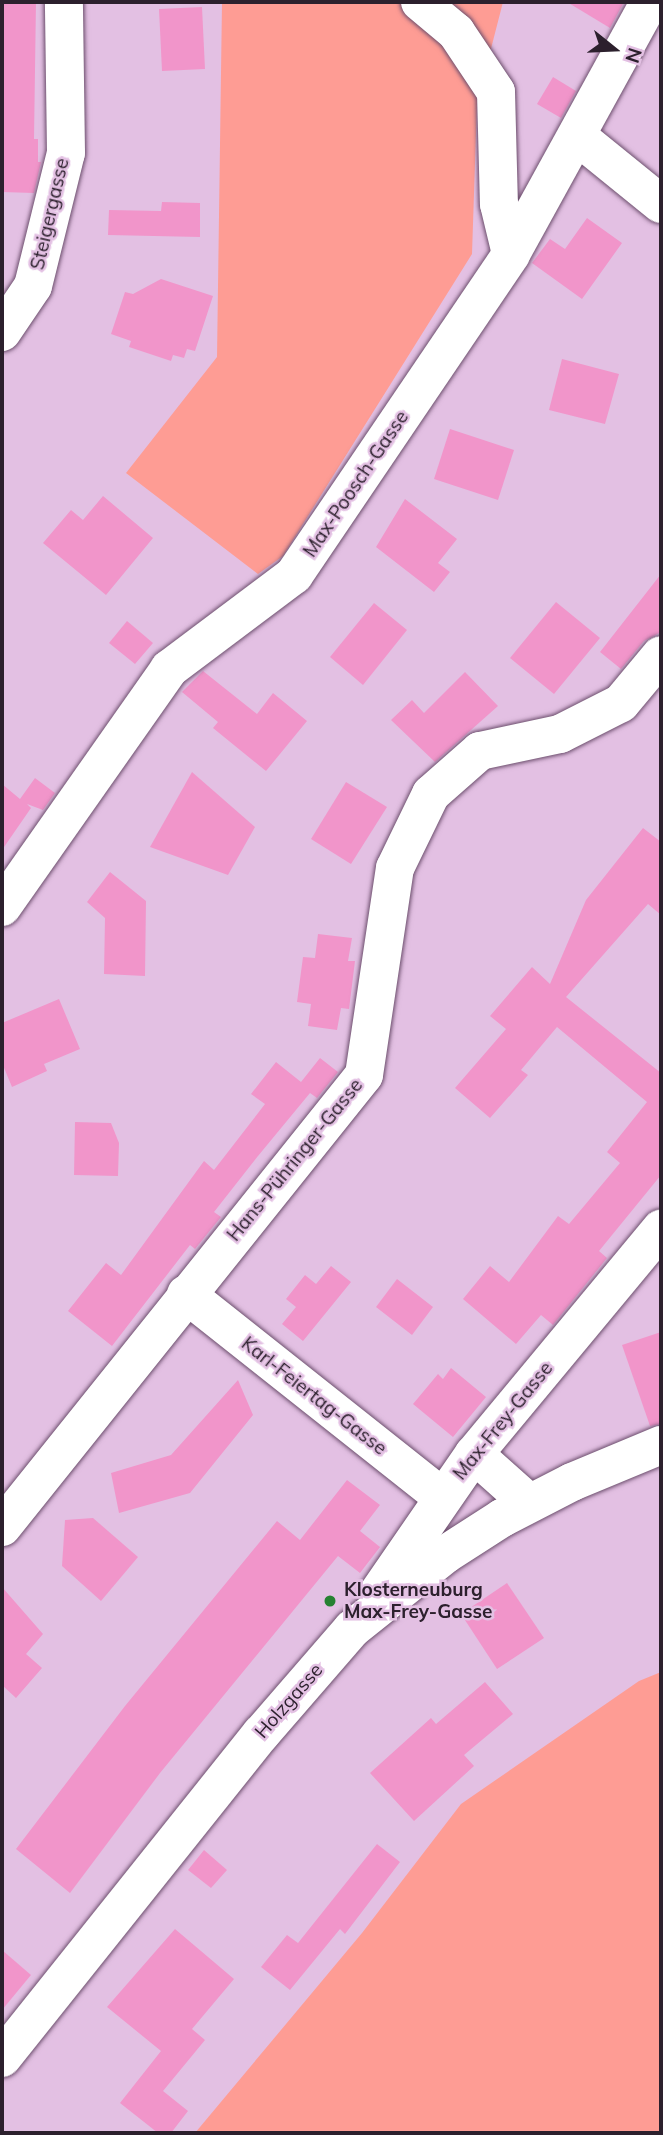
<!DOCTYPE html>
<meta charset="utf-8">
<style>
body{margin:0}
#map{position:relative;width:663px;height:2135px;overflow:hidden;background:#e3c0e3;font-family:Mulish,sans-serif}
div>[style]{position:absolute}
.green>*{inset:0;background:#fe9c94}
.building>*{inset:0;background:#f195ca}
.roads{filter:drop-shadow(0 0 2px #6c4e6d) drop-shadow(0 0 2px #6c4e6d)}
.minor>*{height:38px;margin:-19px;padding:0 19px;transform-origin:19px;border-radius:19px;background:#fff}
.dots>*{width:19px;height:19px;translate:-50% -50%;box-sizing:border-box;border:4px solid #e3c0e3;border-radius:50%}
span{translate:-50% -50%;white-space:nowrap;text-align:center;line-height:1.15;-webkit-text-stroke:5px #e3c0e3;paint-order:stroke}
.street-label{font-size:19px;color:#2c202d}
.poi-label{font-size:19px;color:#2c202d;font-weight:700}
.left{translate:0 -50%;text-align:left}
.frame{position:absolute;inset:0;border:4px solid #2c202d;pointer-events:none}
.north{position:absolute;left:579px;top:14px;width:70px;height:70px;-webkit-text-stroke:5px #e3c0e3;paint-order:stroke;rotate:108deg;font-size:19px;font-weight:700;line-height:28px;text-align:center;color:#2c202d}
.north::after{content:'';display:block;margin:auto;width:24px;height:32px;background:#2c202d;clip-path:polygon(50% 0,100% 100%,50% 72%,0 100%)}
</style>
<div id="map">
<div class="green">
<div style="clip-path:polygon(222px 2px,503px 2px,477px 103px,472px 254px,283px 556px,258px 574px,126px 473px,217px 357px)"></div>
<div style="clip-path:polygon(661px 1672px,661px 2133px,195px 2133px,362px 1933px,461px 1804px,639px 1681px)"></div>
</div>
<div class="building">
<div style="clip-path:polygon(2px 2px,36px 2px,34px 139px,38px 139px,38px 162px,41px 162px,34px 193px,2px 192px)"></div>
<div style="clip-path:polygon(567px 2px,624px 2px,610px 28px)"></div>
<div style="clip-path:polygon(202px 7px,205px 69px,162px 71px,159px 9px)"></div>
<div style="clip-path:polygon(553px 77px,576px 91px,561px 118px,537px 104px)"></div>
<div style="clip-path:polygon(162px 202px,200px 203px,200px 237px,108px 235px,109px 210px,161px 211px)"></div>
<div style="clip-path:polygon(587px 218px,622px 243px,582px 299px,532px 263px,550px 239px,565px 249px)"></div>
<div style="clip-path:polygon(161px 279px,213px 296px,195px 351px,187px 349px,184px 358px,173px 355px,171px 361px,129px 347px,131px 341px,111px 334px,125px 292px,133px 294px)"></div>
<div style="clip-path:polygon(562px 359px,619px 374px,605px 424px,549px 410px)"></div>
<div style="clip-path:polygon(450px 429px,514px 450px,498px 500px,434px 479px)"></div>
<div style="clip-path:polygon(103px 496px,153px 538px,106px 595px,43px 543px,71px 510px,83px 520px)"></div>
<div style="clip-path:polygon(405px 499px,457px 539px,438px 563px,450px 572px,434px 592px,376px 547px)"></div>
<div style="clip-path:polygon(661px 574px,661px 632px,644px 641px,621px 669px,600px 652px)"></div>
<div style="clip-path:polygon(556px 602px,600px 638px,554px 694px,510px 658px)"></div>
<div style="clip-path:polygon(374px 603px,407px 630px,363px 685px,330px 657px)"></div>
<div style="clip-path:polygon(127px 621px,153px 643px,135px 664px,109px 643px)"></div>
<div style="clip-path:polygon(203px 671px,257px 714px,273px 693px,307px 721px,266px 771px,213px 728px,218px 722px,182px 692px)"></div>
<div style="clip-path:polygon(465px 672px,498px 706px,435px 762px,391px 720px,412px 700px,424px 713px)"></div>
<div style="clip-path:polygon(192px 772px,255px 827px,228px 875px,150px 847px)"></div>
<div style="clip-path:polygon(35px 778px,55px 793px,43px 810px,27px 804px,31px 808px,2px 850px,2px 784px,20px 799px)"></div>
<div style="clip-path:polygon(346px 782px,387px 807px,351px 864px,311px 839px)"></div>
<div style="clip-path:polygon(643px 828px,661px 842px,661px 915px,648px 904px,566px 997px,661px 1073px,661px 1175px,599px 1251px,607px 1258px,553px 1325px,541px 1315px,516px 1344px,463px 1299px,490px 1266px,509px 1282px,558px 1216px,569px 1224px,620px 1163px,607px 1152px,647px 1102px,557px 1027px,521px 1070px,528px 1075px,490px 1118px,455px 1088px,506px 1029px,490px 1016px,532px 967px,550px 984px,586px 900px)"></div>
<div style="clip-path:polygon(110px 872px,146px 901px,145px 976px,104px 974px,105px 918px,87px 902px)"></div>
<div style="clip-path:polygon(318px 934px,352px 938px,348px 961px,355px 961px,349px 1009px,341px 1008px,337px 1030px,308px 1026px,311px 1004px,297px 1002px,303px 957px,315px 958px)"></div>
<div style="clip-path:polygon(59px 999px,80px 1049px,44px 1064px,47px 1071px,12px 1087px,2px 1063px,2px 1023px)"></div>
<div style="clip-path:polygon(320px 1058px,338px 1072px,317px 1098px,310px 1093px,258px 1156px,214px 1212px,221px 1217px,195px 1249px,190px 1245px,112px 1346px,68px 1311px,106px 1263px,121px 1275px,204px 1161px,214px 1170px,265px 1104px,251px 1094px,276px 1062px,301px 1082px)"></div>
<div style="clip-path:polygon(75px 1122px,111px 1123px,119px 1143px,118px 1176px,74px 1175px)"></div>
<div style="clip-path:polygon(331px 1266px,351px 1282px,303px 1341px,282px 1324px,296px 1307px,286px 1299px,305px 1275px,316px 1284px)"></div>
<div style="clip-path:polygon(397px 1279px,433px 1307px,412px 1335px,376px 1307px)"></div>
<div style="clip-path:polygon(661px 1332px,661px 1424px,650px 1426px,622px 1345px)"></div>
<div style="clip-path:polygon(451px 1368px,486px 1397px,453px 1437px,413px 1404px,438px 1374px,443px 1379px)"></div>
<div style="clip-path:polygon(238px 1380px,253px 1415px,190px 1493px,119px 1513px,111px 1473px,171px 1455px)"></div>
<div style="clip-path:polygon(347px 1480px,380px 1505px,360px 1531px,380px 1547px,360px 1573px,338px 1556px,160px 1773px,70px 1893px,16px 1849px,125px 1706px,277px 1521px,300px 1540px)"></div>
<div style="clip-path:polygon(93px 1518px,138px 1557px,101px 1601px,62px 1566px,65px 1520px)"></div>
<div style="clip-path:polygon(507px 1583px,544px 1638px,497px 1669px,461px 1614px)"></div>
<div style="clip-path:polygon(2px 1587px,43px 1634px,26px 1654px,42px 1668px,16px 1698px,2px 1685px)"></div>
<div style="clip-path:polygon(485px 1682px,513px 1714px,464px 1755px,474px 1766px,414px 1821px,370px 1773px,431px 1718px,436px 1724px)"></div>
<div style="clip-path:polygon(377px 1844px,400px 1862px,345px 1934px,340px 1929px,290px 1990px,261px 1967px,287px 1935px,298px 1943px)"></div>
<div style="clip-path:polygon(204px 1850px,227px 1870px,211px 1888px,188px 1870px)"></div>
<div style="clip-path:polygon(175px 1929px,234px 1979px,192px 2029px,205px 2040px,163px 2091px,188px 2111px,171px 2133px,158px 2133px,120px 2103px,161px 2051px,107px 2007px)"></div>
<div style="clip-path:polygon(2px 1950px,31px 1975px,2px 2010px)"></div>
</div>
<div class="roads">
<div class="minor">
<div style="left:420px;top:2px;width:47px;rotate:39.8deg"></div>
<div style="left:456px;top:32px;width:72px;rotate:56.3deg"></div>
<div style="left:496px;top:92px;width:112px;rotate:88.5deg"></div>
<div style="left:499px;top:204px;width:51px;rotate:76.5deg"></div>
<div style="left:577px;top:136px;width:108px;rotate:39deg"></div>
<div style="left:2px;top:332px;width:55px;rotate:-56deg"></div>
<div style="left:33px;top:286px;width:137px;rotate:-76.1deg"></div>
<div style="left:66px;top:153px;width:151px;rotate:-90.8deg"></div>
<div style="left:2px;top:907px;width:291px;rotate:-54.9deg"></div>
<div style="left:169px;top:669px;width:156px;rotate:-36.9deg"></div>
<div style="left:294px;top:575px;width:387px;rotate:-55.9deg"></div>
<div style="left:511px;top:254px;width:281px;rotate:-61.2deg"></div>
<div style="left:186px;top:1294px;width:327px;rotate:38.4deg"></div>
<div style="left:474px;top:1454px;width:74px;rotate:41.7deg"></div>
<div style="left:2px;top:1527px;width:579px;rotate:-51.31deg"></div>
<div style="left:364px;top:1075px;width:209px;rotate:-81.5deg"></div>
<div style="left:395px;top:868px;width:82px;rotate:-64.1deg"></div>
<div style="left:431px;top:794px;width:65px;rotate:-41.3deg"></div>
<div style="left:480px;top:751px;width:82px;rotate:-12deg"></div>
<div style="left:560px;top:734px;width:68px;rotate:-26.9deg"></div>
<div style="left:621px;top:703px;width:62px;rotate:-50.2deg"></div>
<div style="left:378px;top:1593px;width:169px;rotate:-55.4deg"></div>
<div style="left:474px;top:1454px;width:293px;rotate:-50.3deg"></div>
<div style="left:2px;top:2058px;width:415px;rotate:-51.4deg"></div>
<div style="left:261px;top:1734px;width:139px;rotate:-49.1deg"></div>
<div style="left:352px;top:1629px;width:120px;rotate:-38.6deg"></div>
<div style="left:446px;top:1554px;width:67px;rotate:-32.7deg"></div>
<div style="left:502px;top:1518px;width:79px;rotate:-27.2deg"></div>
<div style="left:572px;top:1482px;width:96px;rotate:-22.6deg"></div>
</div>
</div>
<div class="dots">
<div style="left:330px;top:1601px;background:#268132"></div>
</div>
<div class="street-label">
<span style="left:50px;top:214px;rotate:-77deg">Steigergasse</span>
<span style="left:356px;top:484px;rotate:-56deg">Max-Poosch-Gasse</span>
<span style="left:295px;top:1160px;rotate:-51deg">Hans-Pühringer-Gasse</span>
<span style="left:314px;top:1396px;rotate:38deg">Karl-Feiertag-Gasse</span>
<span style="left:503px;top:1421px;rotate:-51deg">Max-Frey-Gasse</span>
<span style="left:289px;top:1701px;rotate:-49deg">Holzgasse</span>
</div>
<div class="poi-label">
<span class="left" style="left:344px;top:1601px">Klosterneuburg<br>Max-Frey-Gasse</span>
</div>
<div class="frame"></div>
<div class="north">N</div>
</div>
